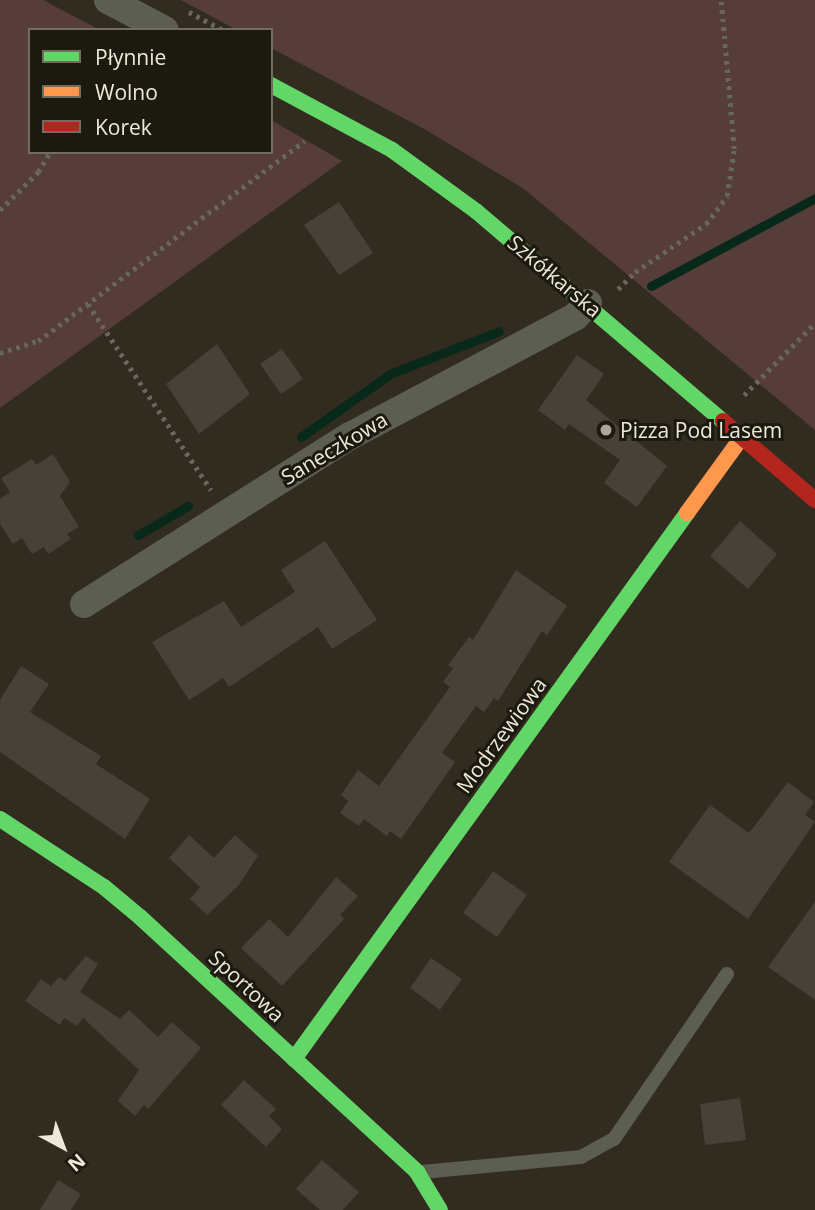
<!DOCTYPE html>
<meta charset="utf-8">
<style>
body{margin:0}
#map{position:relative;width:815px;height:1210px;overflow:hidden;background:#312c1f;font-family:"Open Sans",sans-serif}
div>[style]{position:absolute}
.green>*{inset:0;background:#573d3a}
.stream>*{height:9px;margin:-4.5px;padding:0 4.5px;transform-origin:4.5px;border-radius:4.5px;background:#082919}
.building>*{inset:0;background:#484138}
.path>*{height:4.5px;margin-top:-2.25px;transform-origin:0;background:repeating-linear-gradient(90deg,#67675d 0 3.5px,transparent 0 8.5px)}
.lane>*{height:14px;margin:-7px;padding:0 7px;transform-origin:7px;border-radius:7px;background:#5c5e52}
.street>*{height:28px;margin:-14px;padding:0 14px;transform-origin:14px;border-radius:14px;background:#5c5e52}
.fast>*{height:16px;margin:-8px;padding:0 8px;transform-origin:8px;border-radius:8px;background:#63d668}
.slow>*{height:16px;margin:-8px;padding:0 8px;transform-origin:8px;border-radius:8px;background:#ff974d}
.jam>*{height:16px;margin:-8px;padding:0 8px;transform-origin:8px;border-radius:8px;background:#b3261e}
.dots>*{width:19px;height:19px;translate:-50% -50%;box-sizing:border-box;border:4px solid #1c190e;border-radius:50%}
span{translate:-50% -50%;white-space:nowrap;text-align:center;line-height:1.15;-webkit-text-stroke:6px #1c190e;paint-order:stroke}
.street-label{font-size:21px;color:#eee8d9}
.poi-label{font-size:21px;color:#eee8d9}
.left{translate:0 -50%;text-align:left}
.legend{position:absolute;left:28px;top:28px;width:245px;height:126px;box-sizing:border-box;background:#1c190e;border:2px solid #706c5f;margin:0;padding:9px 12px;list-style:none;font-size:21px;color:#eee8d9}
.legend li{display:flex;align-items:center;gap:14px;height:35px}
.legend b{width:35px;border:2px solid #706c5f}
.north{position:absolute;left:28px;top:1112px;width:70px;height:70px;-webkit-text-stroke:5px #1c190e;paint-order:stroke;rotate:139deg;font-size:19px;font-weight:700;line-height:28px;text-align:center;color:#eee8d9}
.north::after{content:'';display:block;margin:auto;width:24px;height:32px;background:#eee8d9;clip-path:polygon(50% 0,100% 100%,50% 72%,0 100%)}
</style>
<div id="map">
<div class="green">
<div style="clip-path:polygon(0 0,43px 0,100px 30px,30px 30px,30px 152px,271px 152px,271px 120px,342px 161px,0 408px)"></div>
<div style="clip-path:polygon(181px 0,815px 0,815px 430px,524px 189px,426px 130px,271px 48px,271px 30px,237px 30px)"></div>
</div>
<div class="stream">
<div style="left:651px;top:286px;width:186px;rotate:-28.2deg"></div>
<div style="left:301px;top:437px;width:109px;rotate:-35.3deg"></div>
<div style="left:390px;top:374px;width:117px;rotate:-21.5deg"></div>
<div style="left:138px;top:535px;width:58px;rotate:-30.1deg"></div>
</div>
<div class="building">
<div style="clip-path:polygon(339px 202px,373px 253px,339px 275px,304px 225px)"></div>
<div style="clip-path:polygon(217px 344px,250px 394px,199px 434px,166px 384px)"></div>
<div style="clip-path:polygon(282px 349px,303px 379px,281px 394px,260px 364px)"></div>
<div style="clip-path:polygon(577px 355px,604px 374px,586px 400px,667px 466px,637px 507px,604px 483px,620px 460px,569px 424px,565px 430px,538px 410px)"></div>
<div style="clip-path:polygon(53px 454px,70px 482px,60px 496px,79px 527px,67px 534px,71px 539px,48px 554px,44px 547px,32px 554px,22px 538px,13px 544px,0 524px,0 499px,10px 492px,1px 478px,32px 459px,36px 465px)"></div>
<div style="clip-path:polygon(740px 521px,777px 554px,748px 589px,710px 556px)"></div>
<div style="clip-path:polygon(325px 541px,377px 620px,332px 649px,318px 627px,229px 687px,223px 678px,189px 700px,152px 642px,224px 601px,241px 627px,295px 592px,281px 570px)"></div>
<div style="clip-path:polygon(516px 570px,567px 606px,547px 635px,542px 631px,498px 701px,494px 698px,484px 712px,476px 706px,442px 753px,455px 762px,401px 839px,390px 831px,387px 836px,364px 819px,359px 826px,340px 813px,348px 801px,341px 795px,358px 770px,379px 786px,450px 687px,443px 682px,453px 668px,448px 665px,469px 637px,473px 640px)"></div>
<div style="clip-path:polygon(21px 666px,49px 684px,30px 712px,101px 756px,96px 764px,150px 799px,125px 839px,0 752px,0 700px)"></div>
<div style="clip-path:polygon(788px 782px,814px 802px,805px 815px,815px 822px,748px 919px,669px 862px,710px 805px,749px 833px)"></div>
<div style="clip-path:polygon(189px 835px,214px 858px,235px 835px,258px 856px,238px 886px,207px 915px,190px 899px,200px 887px,169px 858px)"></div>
<div style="clip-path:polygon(493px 871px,527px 895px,497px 937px,463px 913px)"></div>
<div style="clip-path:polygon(336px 877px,358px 896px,340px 915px,344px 919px,282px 986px,241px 948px,269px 919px,288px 937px)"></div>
<div style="clip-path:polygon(815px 902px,815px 1000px,768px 967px)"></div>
<div style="clip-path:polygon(86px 956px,98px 964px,80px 992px,120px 1019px,129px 1010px,158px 1037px,172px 1022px,201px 1048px,148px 1109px,144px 1105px,135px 1116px,118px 1101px,139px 1070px,83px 1018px,77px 1026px,64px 1018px,60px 1025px,25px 1001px,41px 979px,51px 986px,59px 977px,65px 981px)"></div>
<div style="clip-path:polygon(431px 958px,462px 979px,440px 1010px,410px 988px)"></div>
<div style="clip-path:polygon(244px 1080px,276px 1109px,269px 1116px,282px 1129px,266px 1147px,221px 1105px)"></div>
<div style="clip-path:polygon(740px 1098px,746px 1140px,705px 1145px,700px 1104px)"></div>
<div style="clip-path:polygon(322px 1160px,359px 1192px,343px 1210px,320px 1210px,296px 1189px)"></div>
<div style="clip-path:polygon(58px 1180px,81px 1194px,71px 1210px,40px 1210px)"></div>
</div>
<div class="path">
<div style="left:189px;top:12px;width:38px;rotate:28deg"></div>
<div style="left:0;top:210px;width:54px;rotate:-45deg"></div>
<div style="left:38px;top:172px;width:23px;rotate:-59deg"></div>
<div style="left:618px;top:289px;width:24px;rotate:-45deg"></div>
<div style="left:635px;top:272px;width:86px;rotate:-34.1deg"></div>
<div style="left:706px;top:224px;width:35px;rotate:-53deg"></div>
<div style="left:727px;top:196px;width:48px;rotate:-81.5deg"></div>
<div style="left:734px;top:149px;width:150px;rotate:-95deg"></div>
<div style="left:88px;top:304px;width:223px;rotate:56.5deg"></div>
<div style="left:0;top:353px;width:40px;rotate:-18deg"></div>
<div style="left:38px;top:341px;width:333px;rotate:-36.9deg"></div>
<div style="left:744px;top:395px;width:101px;rotate:-45.4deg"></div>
</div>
<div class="lane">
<div style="left:422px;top:1172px;width:160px;rotate:-5.4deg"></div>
<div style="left:581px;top:1157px;width:38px;rotate:-29deg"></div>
<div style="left:614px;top:1139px;width:200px;rotate:-55.6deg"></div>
</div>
<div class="street">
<div style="left:108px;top:0;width:64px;rotate:27.8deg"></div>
<div style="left:84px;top:604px;width:315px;rotate:-32.3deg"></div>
<div style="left:350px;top:436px;width:255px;rotate:-27.9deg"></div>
<div style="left:575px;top:317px;width:19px;rotate:-47deg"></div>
</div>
<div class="fast">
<div style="left:271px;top:85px;width:137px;rotate:28.2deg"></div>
<div style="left:392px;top:150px;width:104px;rotate:36deg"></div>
<div style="left:476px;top:211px;width:324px;rotate:40.4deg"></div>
<div style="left:0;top:819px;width:124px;rotate:33.2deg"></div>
<div style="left:104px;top:887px;width:47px;rotate:39.8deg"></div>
<div style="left:140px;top:917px;width:377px;rotate:42.6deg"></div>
<div style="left:417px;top:1172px;width:44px;rotate:58.8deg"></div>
<div style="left:294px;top:1059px;width:673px;rotate:-54.25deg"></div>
</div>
<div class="slow">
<div style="left:687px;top:513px;width:94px;rotate:-54.1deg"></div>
</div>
<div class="jam">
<div style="left:723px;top:421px;width:121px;rotate:40.7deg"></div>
</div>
<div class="dots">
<div style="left:606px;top:430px;background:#aca698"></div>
</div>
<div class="street-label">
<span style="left:555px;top:276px;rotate:40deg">Szkółkarska</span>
<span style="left:334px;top:448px;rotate:-31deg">Saneczkowa</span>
<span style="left:501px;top:735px;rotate:-54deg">Modrzewiowa</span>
<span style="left:247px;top:986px;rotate:43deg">Sportowa</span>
</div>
<div class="poi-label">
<span class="left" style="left:620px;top:430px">Pizza Pod Lasem</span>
</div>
<ul class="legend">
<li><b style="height:9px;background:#63d668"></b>Płynnie</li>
<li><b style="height:9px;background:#ff974d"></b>Wolno</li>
<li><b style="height:9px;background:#b3261e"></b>Korek</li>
</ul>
<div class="north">N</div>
</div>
